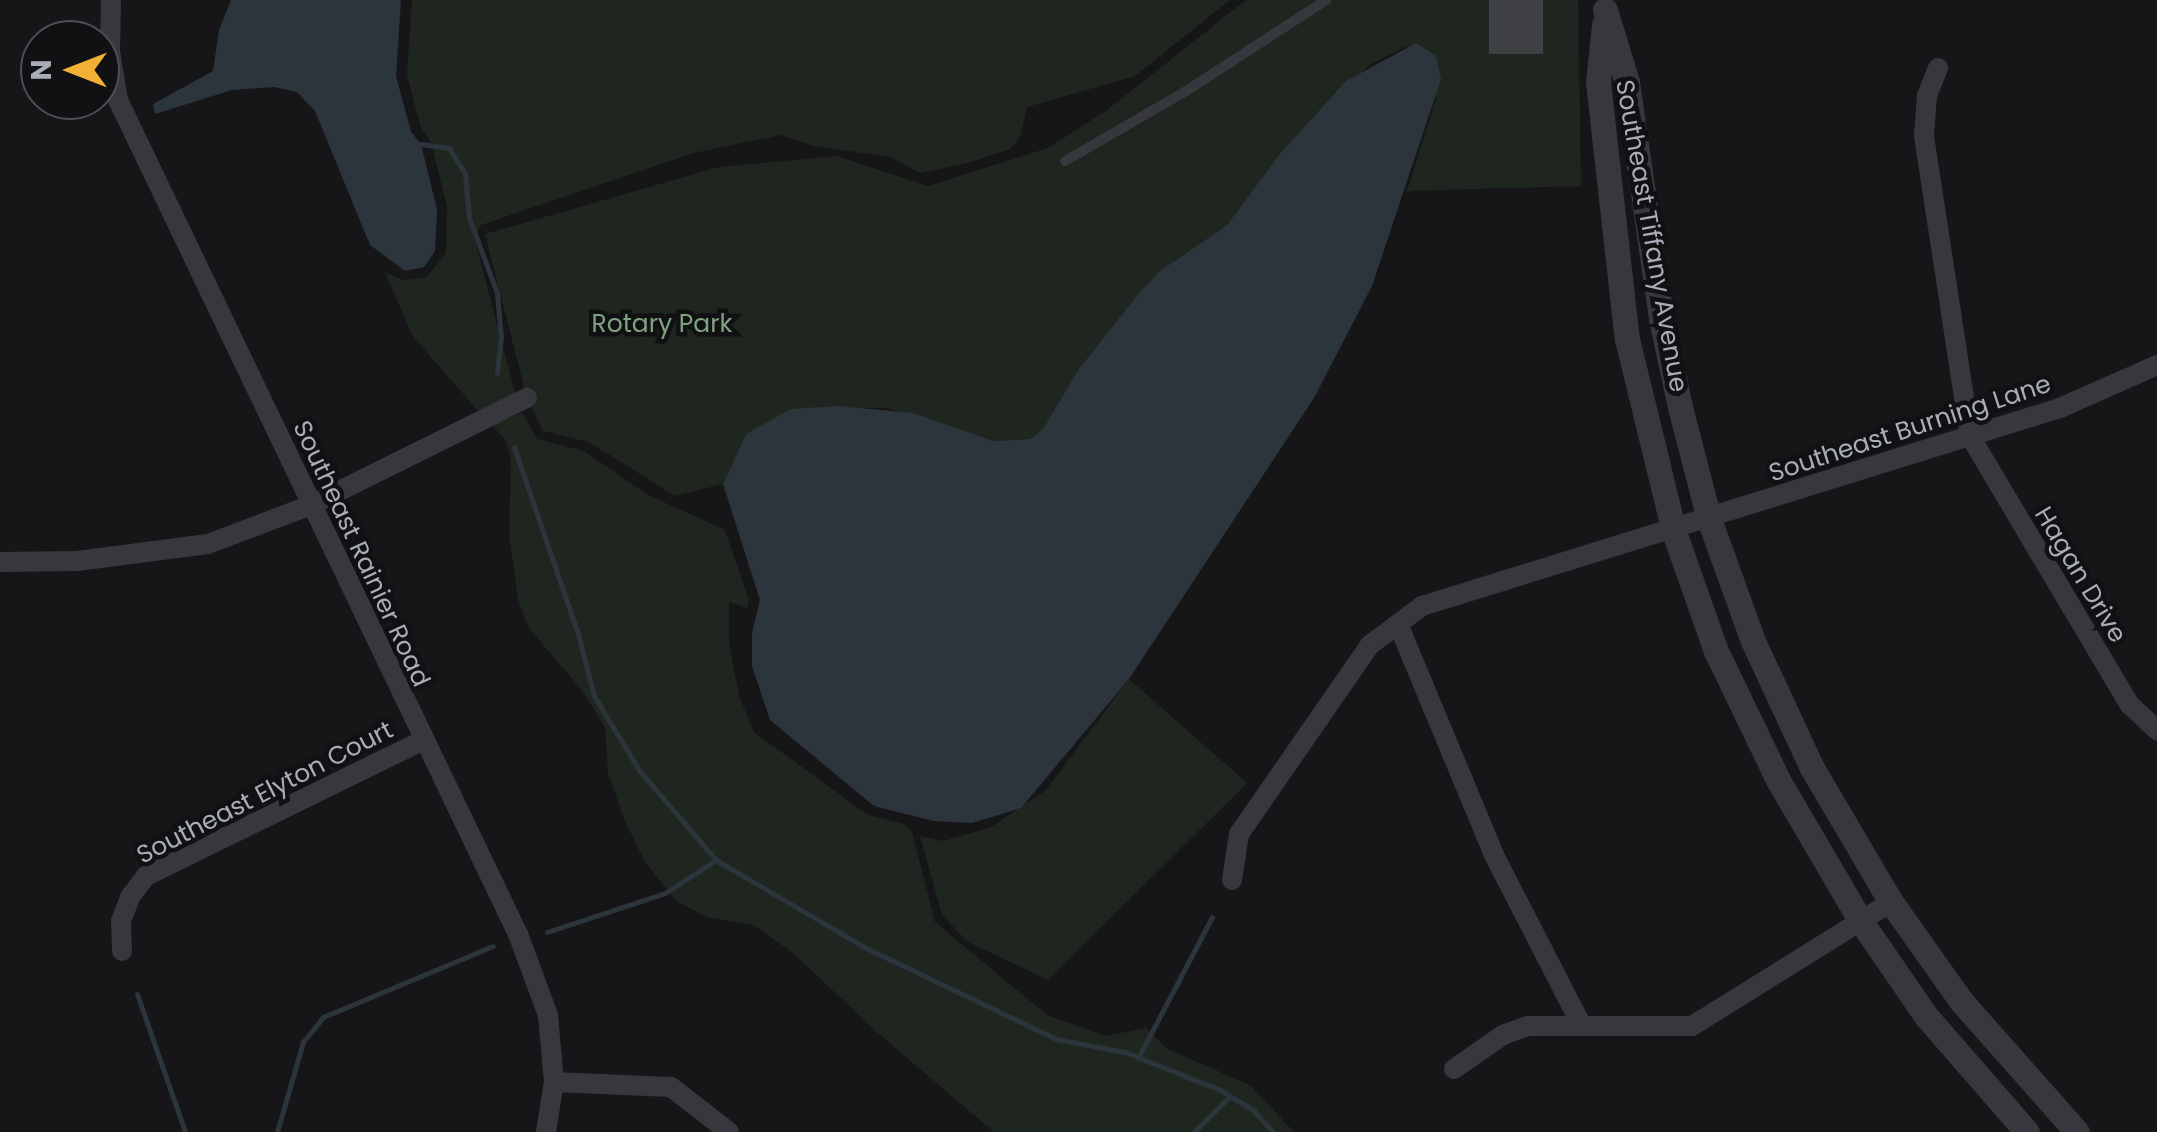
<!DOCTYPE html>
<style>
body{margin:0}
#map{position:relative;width:2157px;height:1132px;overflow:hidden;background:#161618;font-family:Poppins,sans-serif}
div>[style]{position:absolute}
.green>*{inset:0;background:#1e261f}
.water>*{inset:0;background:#2c353c}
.stream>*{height:5px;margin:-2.5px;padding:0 2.5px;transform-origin:2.5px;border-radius:2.5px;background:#2c353c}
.building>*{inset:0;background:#404145}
.service>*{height:10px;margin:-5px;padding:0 5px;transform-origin:5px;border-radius:5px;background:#37383d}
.minor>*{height:20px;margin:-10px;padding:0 10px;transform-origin:10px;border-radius:10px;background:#37383d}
.tertiary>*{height:25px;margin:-12.5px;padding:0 12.5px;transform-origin:12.5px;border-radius:12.5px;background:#37383d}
span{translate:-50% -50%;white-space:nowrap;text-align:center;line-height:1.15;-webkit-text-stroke:9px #111113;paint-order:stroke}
.street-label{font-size:25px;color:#a8adb8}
.park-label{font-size:25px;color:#7fa381}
.north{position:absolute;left:20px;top:20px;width:100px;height:100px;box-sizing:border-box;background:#111113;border:2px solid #4d4f55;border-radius:50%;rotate:270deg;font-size:28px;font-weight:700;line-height:40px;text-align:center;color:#a8adb8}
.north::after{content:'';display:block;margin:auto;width:35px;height:45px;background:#f2b134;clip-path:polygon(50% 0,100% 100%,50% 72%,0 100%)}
</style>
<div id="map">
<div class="green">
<div style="clip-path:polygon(412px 0,1230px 0,1135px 76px,1027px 107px,1020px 137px,1010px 149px,971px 162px,920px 173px,890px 157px,814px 146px,781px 135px,694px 153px,481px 225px,474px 237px,515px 393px,478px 411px,412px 335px,385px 272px,403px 280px,427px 277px,446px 253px,447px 207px,431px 142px,421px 128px,407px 75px)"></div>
<div style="clip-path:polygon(1246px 0,1578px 0,1581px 186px,1407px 191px,1436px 99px,1406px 46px,1368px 66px,1279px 155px,1227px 225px,1160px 271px,1139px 293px,1078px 370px,1043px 429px,1030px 439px,993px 441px,887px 408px,790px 409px,746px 434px,723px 484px,675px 496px,589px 442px,543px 431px,527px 398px,485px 234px,719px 167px,837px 156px,928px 186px,1048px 148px,1107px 110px)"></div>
<div style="clip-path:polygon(522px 412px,537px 439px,584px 451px,648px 495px,725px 530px,749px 600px,747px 608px,729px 602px,729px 642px,739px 696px,754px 732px,868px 815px,904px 824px,912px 832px,935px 922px,1047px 1015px,1105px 1036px,1146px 1028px,1167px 1049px,1250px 1085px,1294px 1132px,994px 1132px,879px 1034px,792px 952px,753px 925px,707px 917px,676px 901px,645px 862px,624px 819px,608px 773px,605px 727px,581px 689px,528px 627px,518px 599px,509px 534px,511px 461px,506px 441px,493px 426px)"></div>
<div style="clip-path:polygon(1129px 679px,1247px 783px,1048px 980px,968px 942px,942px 915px,920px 836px,943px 841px,991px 827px,1045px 791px)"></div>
</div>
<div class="water">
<div style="clip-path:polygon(231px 0,401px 0,396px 76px,411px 132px,421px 144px,437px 210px,435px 251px,424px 267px,405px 271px,370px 245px,315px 111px,297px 92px,275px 87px,232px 90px,155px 114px,153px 104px,213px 71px,219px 30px)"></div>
<div style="clip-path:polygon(1416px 43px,1436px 56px,1441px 79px,1372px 286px,1314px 398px,1129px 679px,1021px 808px,972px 823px,934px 821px,874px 806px,770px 720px,752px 666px,752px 633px,760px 600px,723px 484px,746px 434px,790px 409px,838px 406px,913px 413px,993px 441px,1030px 439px,1043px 429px,1078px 370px,1139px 293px,1160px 271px,1227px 225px,1279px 155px,1346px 81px)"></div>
</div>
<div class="stream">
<div style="left:421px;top:144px;width:28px;rotate:8deg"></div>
<div style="left:449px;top:148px;width:31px;rotate:58deg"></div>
<div style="left:465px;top:174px;width:44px;rotate:84.8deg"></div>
<div style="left:469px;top:218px;width:80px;rotate:69.5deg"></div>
<div style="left:497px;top:293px;width:45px;rotate:84.9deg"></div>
<div style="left:501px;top:338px;width:35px;rotate:97deg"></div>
<div style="left:514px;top:447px;width:198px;rotate:71.1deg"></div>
<div style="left:578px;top:634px;width:64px;rotate:75.5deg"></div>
<div style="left:594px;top:696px;width:87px;rotate:58.7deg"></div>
<div style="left:639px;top:770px;width:118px;rotate:49.5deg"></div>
<div style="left:716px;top:860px;width:172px;rotate:30.4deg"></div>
<div style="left:864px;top:947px;width:213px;rotate:25.6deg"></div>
<div style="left:1056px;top:1039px;width:70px;rotate:10.7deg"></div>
<div style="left:1125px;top:1052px;width:102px;rotate:21.8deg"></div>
<div style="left:1220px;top:1090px;width:39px;rotate:31deg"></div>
<div style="left:1253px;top:1110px;width:30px;rotate:48deg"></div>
<div style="left:547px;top:932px;width:124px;rotate:-18.3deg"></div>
<div style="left:665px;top:893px;width:61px;rotate:-32.9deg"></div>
<div style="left:137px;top:994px;width:146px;rotate:70.8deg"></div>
<div style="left:1138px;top:1058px;width:159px;rotate:-62.3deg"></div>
<div style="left:277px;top:1132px;width:94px;rotate:-73.9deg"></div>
<div style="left:303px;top:1042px;width:32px;rotate:-51deg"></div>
<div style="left:323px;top:1017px;width:184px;rotate:-22.7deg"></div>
<div style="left:1194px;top:1132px;width:51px;rotate:-45deg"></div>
</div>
<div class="building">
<div style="clip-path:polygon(1489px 0,1543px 0,1543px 54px,1489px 54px)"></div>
</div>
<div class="service">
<div style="left:1065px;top:161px;width:136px;rotate:-30deg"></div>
<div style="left:1183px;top:93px;width:171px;rotate:-33deg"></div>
</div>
<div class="minor">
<div style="left:111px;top:0;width:51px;rotate:91.1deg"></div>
<div style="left:110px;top:51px;width:50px;rotate:80.7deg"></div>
<div style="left:118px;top:100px;width:925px;rotate:64.38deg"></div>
<div style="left:518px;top:934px;width:86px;rotate:69.7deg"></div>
<div style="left:548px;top:1015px;width:67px;rotate:84.9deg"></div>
<div style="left:554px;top:1082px;width:51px;rotate:99.1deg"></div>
<div style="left:1938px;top:68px;width:29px;rotate:112deg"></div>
<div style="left:1927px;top:95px;width:41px;rotate:94.2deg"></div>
<div style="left:1924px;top:136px;width:304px;rotate:81.3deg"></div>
<div style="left:1970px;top:436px;width:313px;rotate:59.3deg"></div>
<div style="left:2130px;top:705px;width:37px;rotate:43deg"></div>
<div style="left:0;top:562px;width:77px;rotate:-0.7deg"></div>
<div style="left:77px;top:561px;width:132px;rotate:-7.4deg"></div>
<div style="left:208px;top:544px;width:110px;rotate:-20.7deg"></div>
<div style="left:311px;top:505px;width:241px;rotate:-26.4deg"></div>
<div style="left:1398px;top:624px;width:250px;rotate:67.4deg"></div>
<div style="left:1494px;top:855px;width:192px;rotate:62.8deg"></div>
<div style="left:1232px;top:880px;width:47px;rotate:-81.3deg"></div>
<div style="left:1239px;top:834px;width:230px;rotate:-55.3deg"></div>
<div style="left:1370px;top:645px;width:65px;rotate:-36.9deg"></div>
<div style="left:1422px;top:606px;width:668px;rotate:-17.24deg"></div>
<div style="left:2060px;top:408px;width:106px;rotate:-23.9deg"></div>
<div style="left:122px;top:951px;width:30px;rotate:-92deg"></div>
<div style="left:121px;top:921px;width:26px;rotate:-69deg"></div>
<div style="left:130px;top:897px;width:26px;rotate:-53deg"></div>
<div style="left:146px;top:876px;width:307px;rotate:-26.1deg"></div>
<div style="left:1454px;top:1069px;width:60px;rotate:-34.8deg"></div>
<div style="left:1503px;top:1035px;width:27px;rotate:-20deg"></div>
<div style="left:1528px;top:1026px;width:164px"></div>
<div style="left:1692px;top:1026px;width:234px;rotate:-31.9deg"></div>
<div style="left:554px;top:1082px;width:117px;rotate:2.4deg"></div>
<div style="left:671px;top:1087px;width:73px;rotate:37.8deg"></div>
</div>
<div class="tertiary">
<div style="left:1605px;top:10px;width:75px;rotate:73deg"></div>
<div style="left:1627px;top:82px;width:239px;rotate:81.8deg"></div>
<div style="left:1661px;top:319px;width:90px;rotate:77.8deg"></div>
<div style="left:1680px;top:407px;width:116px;rotate:75.5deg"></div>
<div style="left:1709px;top:519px;width:130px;rotate:70.2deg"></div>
<div style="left:1753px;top:641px;width:140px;rotate:65.1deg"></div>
<div style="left:1812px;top:768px;width:156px;rotate:59.5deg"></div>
<div style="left:1891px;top:902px;width:121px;rotate:54.7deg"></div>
<div style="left:1961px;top:1001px;width:175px;rotate:48.5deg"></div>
<div style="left:1604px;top:25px;width:57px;rotate:96deg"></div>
<div style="left:1598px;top:82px;width:259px;rotate:83.6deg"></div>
<div style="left:1627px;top:339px;width:199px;rotate:76.3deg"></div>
<div style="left:1674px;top:532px;width:126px;rotate:70.6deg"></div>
<div style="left:1716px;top:651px;width:143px;rotate:64.3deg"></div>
<div style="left:1778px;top:780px;width:162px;rotate:59.6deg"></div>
<div style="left:1860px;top:920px;width:116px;rotate:55.5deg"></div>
<div style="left:1926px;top:1016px;width:154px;rotate:49deg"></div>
</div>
<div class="street-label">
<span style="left:1651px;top:236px;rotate:80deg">Southeast Tiffany Avenue</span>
<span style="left:1910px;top:429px;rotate:-18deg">Southeast Burning Lane</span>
<span style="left:361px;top:554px;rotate:65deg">Southeast Rainier Road</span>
<span style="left:2080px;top:575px;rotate:59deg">Hagan Drive</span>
<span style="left:265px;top:793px;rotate:-27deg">Southeast Elyton Court</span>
</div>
<div class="park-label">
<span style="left:662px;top:324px">Rotary Park</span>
</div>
<div class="north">N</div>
</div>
